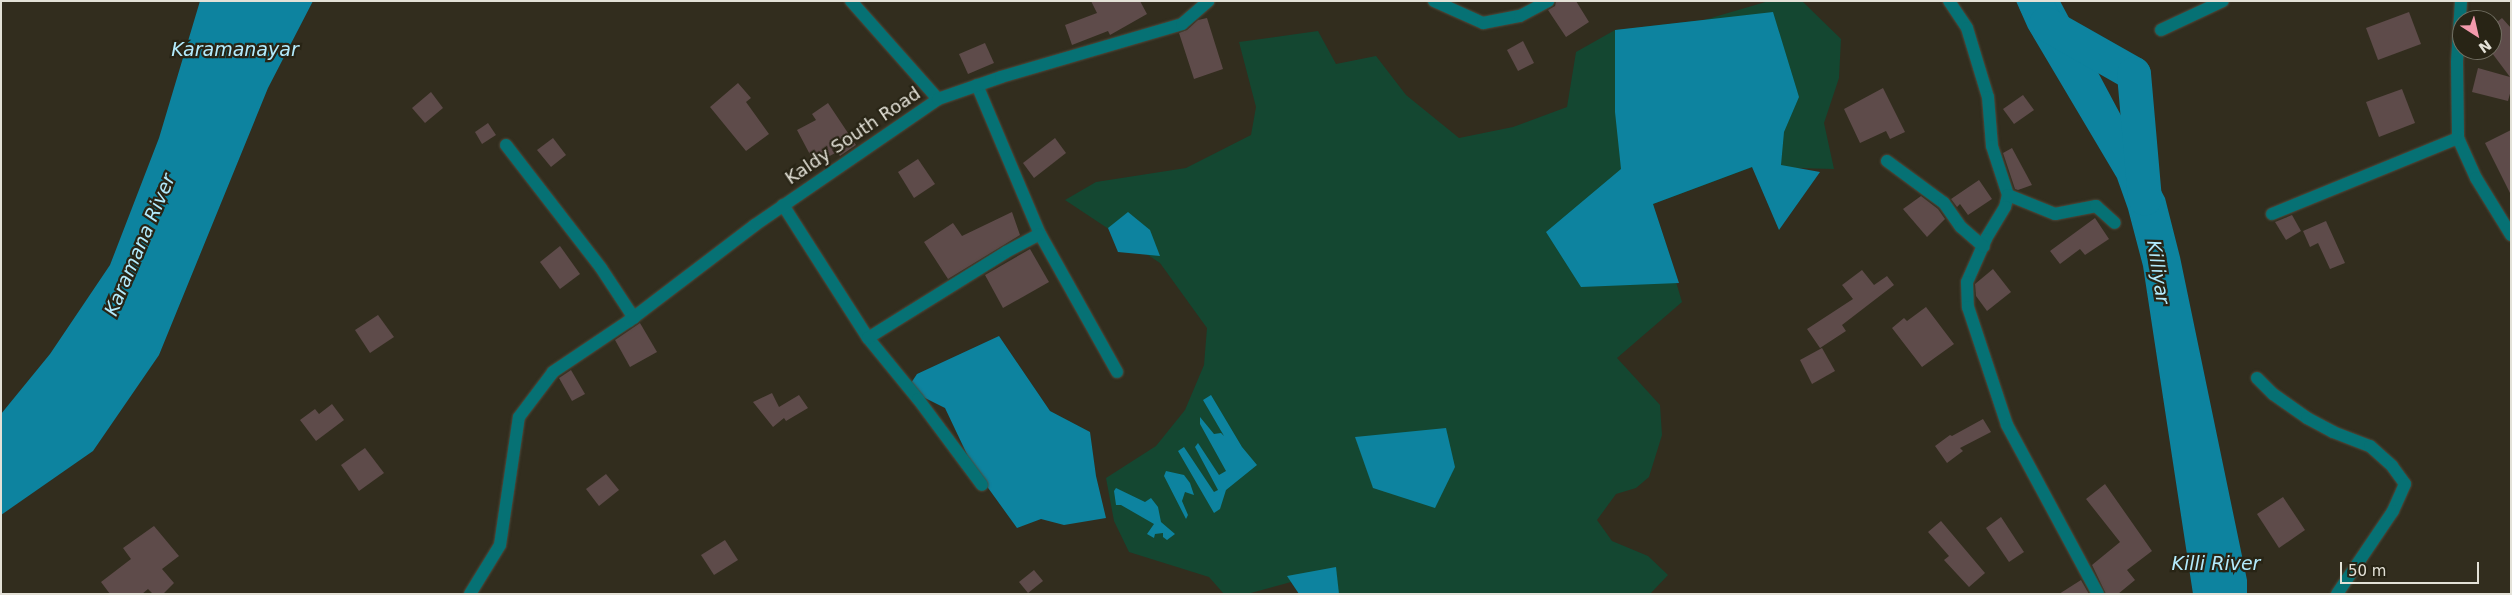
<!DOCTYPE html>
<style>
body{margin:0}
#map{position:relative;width:2512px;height:595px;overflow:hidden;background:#322d1e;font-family:"DejaVu Sans",sans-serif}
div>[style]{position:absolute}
.green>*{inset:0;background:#144731}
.water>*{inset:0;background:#0d839f}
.river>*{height:34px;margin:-17px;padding:0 17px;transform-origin:17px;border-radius:17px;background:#0d839f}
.building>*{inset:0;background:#5e4b4a}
.roads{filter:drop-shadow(0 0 1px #4e4a3c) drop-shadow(0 0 1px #4e4a3c)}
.minor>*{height:12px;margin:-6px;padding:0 6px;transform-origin:6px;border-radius:6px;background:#067174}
span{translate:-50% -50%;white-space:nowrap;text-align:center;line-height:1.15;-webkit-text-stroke:4.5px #282415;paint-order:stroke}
.street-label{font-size:18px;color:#e3e1d7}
.water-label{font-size:19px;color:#b3ebfd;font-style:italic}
.frame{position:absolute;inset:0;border:2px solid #e3e1d7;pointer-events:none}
.north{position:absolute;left:2452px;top:10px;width:50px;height:50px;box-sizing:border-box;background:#282415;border:1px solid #737063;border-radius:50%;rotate:145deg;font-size:14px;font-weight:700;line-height:20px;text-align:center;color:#e3e1d7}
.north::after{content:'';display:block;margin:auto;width:18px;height:22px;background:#f39aac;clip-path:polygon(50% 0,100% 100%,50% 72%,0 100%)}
.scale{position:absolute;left:2340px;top:562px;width:139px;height:22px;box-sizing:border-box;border:2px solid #e3e1d7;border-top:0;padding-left:6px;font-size:15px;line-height:18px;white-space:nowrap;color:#e3e1d7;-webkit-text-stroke:4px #282415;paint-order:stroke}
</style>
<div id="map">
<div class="green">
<div style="clip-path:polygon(1769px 1px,1802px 1px,1841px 39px,1839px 78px,1824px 123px,1834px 169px,1753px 167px,1653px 204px,1682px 302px,1617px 358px,1660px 405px,1662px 435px,1649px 477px,1636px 488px,1616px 494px,1597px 520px,1612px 541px,1648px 556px,1668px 575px,1650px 594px,1300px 594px,1291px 582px,1247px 594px,1224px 594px,1209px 577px,1129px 552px,1114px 521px,1106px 478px,1156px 446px,1185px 410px,1204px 365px,1207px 328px,1160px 263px,1065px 200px,1096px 182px,1186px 168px,1251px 135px,1256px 107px,1239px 42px,1318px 31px,1336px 64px,1376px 56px,1406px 95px,1459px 138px,1513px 127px,1567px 107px,1576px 52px,1615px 30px,1704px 20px)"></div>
</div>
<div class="water">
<div style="clip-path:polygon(200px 1px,313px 1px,268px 88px,159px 355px,93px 451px,1px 515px,1px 414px,50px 354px,110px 265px,159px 138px)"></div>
<div style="clip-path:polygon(2016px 1px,2060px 1px,2165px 198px,2180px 257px,2247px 580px,2247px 594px,2193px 594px,2143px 266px,2128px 209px,2117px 178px,2028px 28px)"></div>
<div style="clip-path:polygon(1773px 12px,1799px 97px,1784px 132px,1781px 165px,1820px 172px,1779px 230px,1752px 167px,1653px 204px,1679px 283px,1581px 287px,1546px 232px,1621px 169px,1615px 112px,1615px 30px)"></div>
<div style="clip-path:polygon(1128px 212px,1150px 230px,1160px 256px,1118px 252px,1108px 228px)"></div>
<div style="clip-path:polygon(999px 336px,1050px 411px,1090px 432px,1096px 476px,1106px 518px,1064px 525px,1041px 519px,1017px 528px,973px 467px,945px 408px,907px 389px,917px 374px)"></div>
<div style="clip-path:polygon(1211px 395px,1242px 447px,1257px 465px,1226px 490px,1220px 509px,1214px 513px,1178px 451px,1184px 447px,1214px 492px,1218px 490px,1195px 447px,1198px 443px,1219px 475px,1226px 471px,1200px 424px,1200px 417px,1214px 434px,1221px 433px,1224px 436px,1203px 400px)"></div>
<div style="clip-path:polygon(1446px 428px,1455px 467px,1435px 508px,1373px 488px,1355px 437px)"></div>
<div style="clip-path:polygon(1166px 471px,1184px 475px,1190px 483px,1194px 495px,1185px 492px,1182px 501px,1188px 515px,1186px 519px,1164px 476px)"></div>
<div style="clip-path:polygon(1116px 488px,1145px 502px,1151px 498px,1158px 507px,1161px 522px,1175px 534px,1167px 540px,1163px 537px,1163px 533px,1155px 534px,1154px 538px,1147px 534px,1154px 524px,1121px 505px,1116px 505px,1114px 491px)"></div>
<div style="clip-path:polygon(1336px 567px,1339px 594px,1299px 594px,1287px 576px)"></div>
</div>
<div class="river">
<div style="left:2035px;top:1px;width:25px;rotate:64deg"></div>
<div style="left:2046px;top:24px;width:101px;rotate:29.6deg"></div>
<div style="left:2134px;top:74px;width:125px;rotate:85deg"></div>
</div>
<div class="building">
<div style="clip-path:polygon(1091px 1px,1140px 1px,1147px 14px,1110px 35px,1108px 31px,1072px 45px,1065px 25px,1097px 13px)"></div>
<div style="clip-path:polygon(1556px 1px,1576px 1px,1589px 22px,1566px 37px,1548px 10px,1555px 6px)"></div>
<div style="clip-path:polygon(2409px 12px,2421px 44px,2378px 60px,2366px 28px)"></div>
<div style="clip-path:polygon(1207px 18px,1223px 69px,1194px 79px,1179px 33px,1187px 30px,1198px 20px)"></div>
<div style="clip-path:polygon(2502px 18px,2511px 28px,2511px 90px,2508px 101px,2472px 92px,2478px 68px,2510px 77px,2492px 53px,2492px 26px)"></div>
<div style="clip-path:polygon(1523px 41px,1534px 63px,1518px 71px,1507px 50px)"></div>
<div style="clip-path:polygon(985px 43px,994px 63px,968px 74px,959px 54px)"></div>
<div style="clip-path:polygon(738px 83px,751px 98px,746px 102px,769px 134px,746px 151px,710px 107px)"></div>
<div style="clip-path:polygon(1883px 88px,1905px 132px,1890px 139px,1886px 131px,1860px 143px,1844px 109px)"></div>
<div style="clip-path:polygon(2402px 89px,2415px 123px,2379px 137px,2366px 102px)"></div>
<div style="clip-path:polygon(431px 92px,443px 108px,425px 123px,412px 108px)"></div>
<div style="clip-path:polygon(2023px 95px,2034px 110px,2014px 124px,2003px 109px)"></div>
<div style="clip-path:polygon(828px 103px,856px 145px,840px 156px,837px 152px,815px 164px,797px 130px,816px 120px,812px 114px)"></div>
<div style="clip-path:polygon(488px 123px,496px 135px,482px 144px,475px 132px)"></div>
<div style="clip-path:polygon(2511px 130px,2511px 195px,2485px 143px)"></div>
<div style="clip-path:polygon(553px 138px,566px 155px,551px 167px,537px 150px)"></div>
<div style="clip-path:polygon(1055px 138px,1066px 153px,1034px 178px,1023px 163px)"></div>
<div style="clip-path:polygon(2012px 148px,2032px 185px,2018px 190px,2015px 189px,2003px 153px)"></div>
<div style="clip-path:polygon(918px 159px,935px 184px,914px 198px,898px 172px)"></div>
<div style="clip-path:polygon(1979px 180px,1992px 199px,1968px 215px,1960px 204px,1957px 207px,1951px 199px)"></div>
<div style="clip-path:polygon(1921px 196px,1938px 209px,1945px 219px,1927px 237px,1903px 209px)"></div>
<div style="clip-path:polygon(1012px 212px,1020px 235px,948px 279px,924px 242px,953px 223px,962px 236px)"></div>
<div style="clip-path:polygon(2292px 215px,2301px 231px,2286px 240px,2275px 222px)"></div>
<div style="clip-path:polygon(2095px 218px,2109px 239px,2085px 255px,2080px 249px,2060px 264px,2050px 251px)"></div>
<div style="clip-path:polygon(2326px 221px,2345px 263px,2330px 269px,2318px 243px,2310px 247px,2303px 231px)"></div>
<div style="clip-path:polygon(560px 246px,580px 274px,560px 289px,540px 262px)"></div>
<div style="clip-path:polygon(1030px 249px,1049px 282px,1003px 308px,985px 275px)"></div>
<div style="clip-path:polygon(1993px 269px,2011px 292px,1987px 311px,1976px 296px,1975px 284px)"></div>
<div style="clip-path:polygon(1862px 270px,1874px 285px,1887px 276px,1894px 285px,1842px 325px,1846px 331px,1820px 348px,1807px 329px,1853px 299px,1842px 285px)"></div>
<div style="clip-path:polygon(1926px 307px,1954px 344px,1922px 367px,1892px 328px,1904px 318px,1907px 321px)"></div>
<div style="clip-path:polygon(378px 315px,394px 337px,370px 353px,355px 330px)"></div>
<div style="clip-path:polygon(640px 323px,657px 352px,630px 367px,615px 340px)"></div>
<div style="clip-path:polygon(1822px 348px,1835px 371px,1812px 384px,1800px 360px)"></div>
<div style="clip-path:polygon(571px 370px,585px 394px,572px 401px,559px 378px)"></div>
<div style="clip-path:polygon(772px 393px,779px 407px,799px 395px,808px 408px,786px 421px,784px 418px,773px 427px,753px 402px)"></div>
<div style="clip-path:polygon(332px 404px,344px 420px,316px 441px,300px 420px,315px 409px,319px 414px)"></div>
<div style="clip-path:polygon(1983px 419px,1991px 432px,1960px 448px,1963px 451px,1947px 463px,1935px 446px,1950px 435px,1952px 436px)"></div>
<div style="clip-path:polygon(365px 448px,384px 473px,359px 491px,341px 465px)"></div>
<div style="clip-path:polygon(606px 474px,619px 490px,599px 506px,586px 489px)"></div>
<div style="clip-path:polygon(2105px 484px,2152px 551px,2127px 570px,2135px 580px,2118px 594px,2106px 594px,2092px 565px,2120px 542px,2086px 499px)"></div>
<div style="clip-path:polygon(2283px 497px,2305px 530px,2279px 548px,2257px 514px)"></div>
<div style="clip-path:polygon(2001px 517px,2024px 552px,2009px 562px,1986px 528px)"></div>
<div style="clip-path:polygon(1941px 521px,1985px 573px,1969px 587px,1944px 560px,1949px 556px,1928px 532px)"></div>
<div style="clip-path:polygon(154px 526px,179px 556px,162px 569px,174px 583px,163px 594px,153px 594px,148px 589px,142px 594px,110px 594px,101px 582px,131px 559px,123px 548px)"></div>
<div style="clip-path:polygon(725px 540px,738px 560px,714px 575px,701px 555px)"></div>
<div style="clip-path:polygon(1034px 570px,1043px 581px,1028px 593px,1019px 582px)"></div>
<div style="clip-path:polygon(2081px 580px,2089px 594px,2059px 594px)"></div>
</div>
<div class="roads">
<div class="minor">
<div style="left:851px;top:1px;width:131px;rotate:48.4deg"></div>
<div style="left:1434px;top:1px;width:54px;rotate:24.2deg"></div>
<div style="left:1483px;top:23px;width:38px;rotate:-11deg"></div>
<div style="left:1520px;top:16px;width:32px;rotate:-28deg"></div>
<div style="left:1949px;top:1px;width:32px;rotate:56deg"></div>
<div style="left:1967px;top:28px;width:72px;rotate:73.1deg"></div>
<div style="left:1988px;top:97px;width:49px;rotate:85.3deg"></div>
<div style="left:1992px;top:146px;width:52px;rotate:71.9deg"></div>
<div style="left:2008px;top:195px;width:12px;rotate:104deg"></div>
<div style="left:2005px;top:207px;width:37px;rotate:121deg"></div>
<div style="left:1986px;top:239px;width:47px;rotate:113.8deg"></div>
<div style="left:1967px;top:282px;width:25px;rotate:88deg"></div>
<div style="left:1968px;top:307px;width:124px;rotate:71.7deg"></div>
<div style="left:2007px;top:425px;width:192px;rotate:61.7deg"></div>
<div style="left:2461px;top:1px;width:61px;rotate:93.8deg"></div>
<div style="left:2457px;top:62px;width:76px;rotate:89.2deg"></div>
<div style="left:2458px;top:138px;width:44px;rotate:65.8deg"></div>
<div style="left:2476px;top:178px;width:67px;rotate:58.4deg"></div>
<div style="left:2161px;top:30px;width:68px;rotate:-25.1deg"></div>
<div style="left:977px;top:85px;width:162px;rotate:67.1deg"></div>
<div style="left:1040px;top:234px;width:158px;rotate:60.8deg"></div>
<div style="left:506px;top:145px;width:155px;rotate:52.3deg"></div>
<div style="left:601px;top:268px;width:60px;rotate:56.6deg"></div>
<div style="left:1887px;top:161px;width:71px;rotate:36.4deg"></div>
<div style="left:1944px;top:203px;width:29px;rotate:55deg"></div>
<div style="left:1961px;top:227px;width:30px;rotate:41deg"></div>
<div style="left:2008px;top:195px;width:51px;rotate:22deg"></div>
<div style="left:2055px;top:214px;width:42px;rotate:-11deg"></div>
<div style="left:2096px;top:206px;width:25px;rotate:42deg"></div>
<div style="left:783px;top:205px;width:158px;rotate:57.4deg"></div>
<div style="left:868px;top:338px;width:79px;rotate:50.7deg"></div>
<div style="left:918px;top:399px;width:107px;rotate:53.3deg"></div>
<div style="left:2272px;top:214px;width:201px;rotate:-22.2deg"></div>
<div style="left:868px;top:338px;width:163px;rotate:-31.9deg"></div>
<div style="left:1006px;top:252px;width:38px;rotate:-28deg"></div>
<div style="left:2257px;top:378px;width:23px;rotate:45deg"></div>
<div style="left:2273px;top:394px;width:42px;rotate:35.2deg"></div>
<div style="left:2307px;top:418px;width:30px;rotate:28deg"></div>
<div style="left:2333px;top:432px;width:40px;rotate:21deg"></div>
<div style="left:2370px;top:446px;width:30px;rotate:42deg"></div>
<div style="left:2392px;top:466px;width:22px;rotate:54deg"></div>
<div style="left:2405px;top:484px;width:30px;rotate:114deg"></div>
<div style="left:2393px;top:511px;width:100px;rotate:124deg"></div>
<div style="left:470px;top:594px;width:57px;rotate:-58.5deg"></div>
<div style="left:500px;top:545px;width:129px;rotate:-81.6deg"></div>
<div style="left:519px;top:417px;width:56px;rotate:-52.9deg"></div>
<div style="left:553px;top:372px;width:92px;rotate:-33.9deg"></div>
<div style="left:629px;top:321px;width:158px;rotate:-37.3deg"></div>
<div style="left:755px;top:225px;width:222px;rotate:-34.5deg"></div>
<div style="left:938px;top:99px;width:67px;rotate:-19.2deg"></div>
<div style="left:1001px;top:77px;width:189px;rotate:-16.3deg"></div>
<div style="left:1182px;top:24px;width:35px;rotate:-41deg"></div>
</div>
</div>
<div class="street-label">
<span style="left:853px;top:136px;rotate:-34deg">Kaldy South Road</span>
</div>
<div class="water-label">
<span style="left:235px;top:50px">Karamanayar</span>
<span style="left:140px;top:245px;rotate:-67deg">Karamana River</span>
<span style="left:2158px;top:272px;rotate:81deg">Killiyar</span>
<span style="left:2216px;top:564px">Killi River</span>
</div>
<div class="frame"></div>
<div class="north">N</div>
<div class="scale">50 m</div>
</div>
